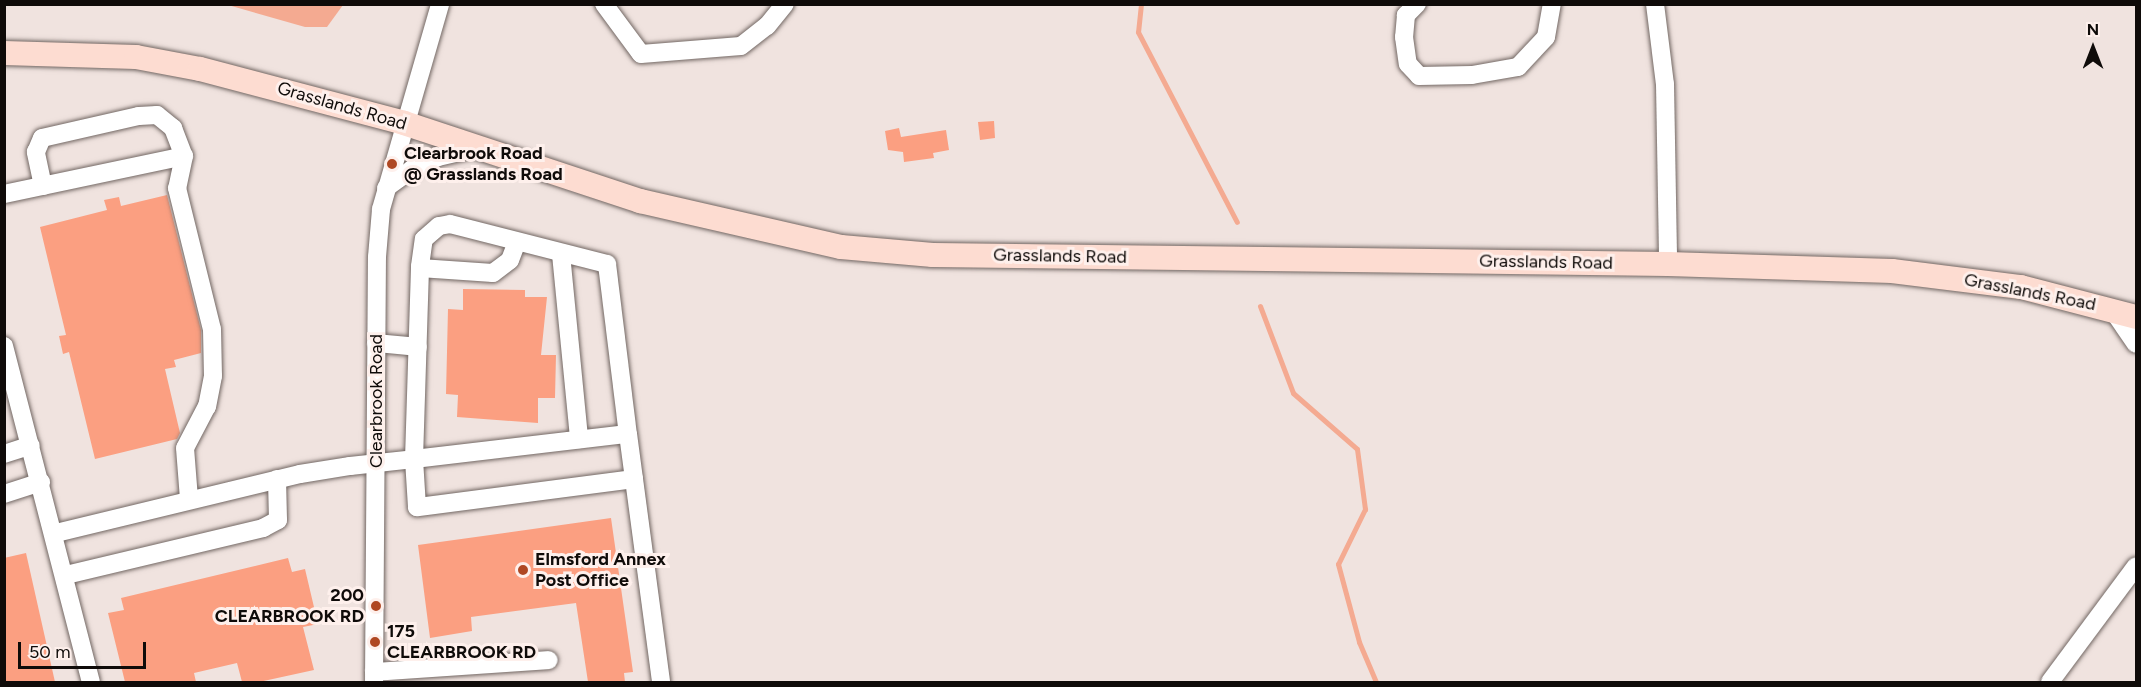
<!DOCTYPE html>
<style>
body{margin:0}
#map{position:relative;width:2141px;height:687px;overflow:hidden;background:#f0e3df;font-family:Figtree,sans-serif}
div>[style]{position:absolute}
.water>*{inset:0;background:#f4aa91}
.stream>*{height:5px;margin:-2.5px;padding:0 2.5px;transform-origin:2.5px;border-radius:2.5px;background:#f4aa91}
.building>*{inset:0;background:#fb9f81}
.roads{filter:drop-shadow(0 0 2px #726763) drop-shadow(0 0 2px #726763)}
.minor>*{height:18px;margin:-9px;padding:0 9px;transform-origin:9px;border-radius:9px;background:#fff}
.major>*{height:24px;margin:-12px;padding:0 12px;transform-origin:12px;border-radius:12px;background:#fddcd1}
.dots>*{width:16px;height:16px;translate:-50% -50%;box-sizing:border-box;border:3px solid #fef0ec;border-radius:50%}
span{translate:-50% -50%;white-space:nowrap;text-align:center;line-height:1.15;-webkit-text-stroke:6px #fef0ec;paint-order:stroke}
.street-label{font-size:18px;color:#0f0b09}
.poi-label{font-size:18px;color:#0f0b09;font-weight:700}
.left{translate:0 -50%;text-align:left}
.right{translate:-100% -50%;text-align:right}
.frame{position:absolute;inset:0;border:6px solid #0f0b09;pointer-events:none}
.north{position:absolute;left:2063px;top:18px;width:60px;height:60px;-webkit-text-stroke:4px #fef0ec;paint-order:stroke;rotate:0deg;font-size:16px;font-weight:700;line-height:24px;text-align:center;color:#0f0b09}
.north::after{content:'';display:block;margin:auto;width:21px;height:27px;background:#0f0b09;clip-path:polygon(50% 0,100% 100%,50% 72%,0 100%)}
.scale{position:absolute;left:18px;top:642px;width:128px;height:27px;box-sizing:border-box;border:3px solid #0f0b09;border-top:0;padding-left:8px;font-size:18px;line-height:21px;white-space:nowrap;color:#0f0b09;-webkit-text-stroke:4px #fef0ec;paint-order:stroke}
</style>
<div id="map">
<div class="water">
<div style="clip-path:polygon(228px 5px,343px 5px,327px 27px,305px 27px)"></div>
</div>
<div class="stream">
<div style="left:1141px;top:4px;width:28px;rotate:96deg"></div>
<div style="left:1138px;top:32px;width:214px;rotate:62.5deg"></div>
<div style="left:1260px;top:306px;width:93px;rotate:69.2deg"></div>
<div style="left:1293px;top:393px;width:85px;rotate:41.2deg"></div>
<div style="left:1357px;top:449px;width:61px;rotate:82.4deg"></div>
<div style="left:1365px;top:509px;width:61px;rotate:116.1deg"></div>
<div style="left:1338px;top:564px;width:81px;rotate:74.9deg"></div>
<div style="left:1359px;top:642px;width:43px;rotate:67deg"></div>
</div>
<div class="building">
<div style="clip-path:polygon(994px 121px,995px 138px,980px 140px,978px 122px)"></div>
<div style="clip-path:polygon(899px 128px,901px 137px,946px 130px,949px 150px,933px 153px,934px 158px,904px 162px,903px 152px,888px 150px,885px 131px)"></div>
<div style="clip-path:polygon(167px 195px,201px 330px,201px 353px,174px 360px,176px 367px,165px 369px,180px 433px,177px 439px,95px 459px,69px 352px,63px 354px,59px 336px,66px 335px,40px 227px,107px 210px,104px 200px,119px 197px,121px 206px)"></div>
<div style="clip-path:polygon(463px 289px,525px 290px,525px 297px,547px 297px,541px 355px,556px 355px,555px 398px,538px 398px,538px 423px,457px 417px,458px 395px,446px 394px,448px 309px,463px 310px)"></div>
<div style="clip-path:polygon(611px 518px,633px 672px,624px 673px,625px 682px,588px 682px,576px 603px,471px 617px,472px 631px,430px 638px,418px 545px)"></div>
<div style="clip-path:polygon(26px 553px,55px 682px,4px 682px,4px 558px)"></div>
<div style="clip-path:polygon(288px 558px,292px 572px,305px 569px,318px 624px,303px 627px,314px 670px,259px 682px,242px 682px,237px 663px,194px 673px,196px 682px,125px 682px,108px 613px,124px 610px,121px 598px)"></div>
</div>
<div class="roads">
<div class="minor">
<div style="left:604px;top:4px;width:62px;rotate:53.5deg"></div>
<div style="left:641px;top:54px;width:100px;rotate:-4.6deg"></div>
<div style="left:741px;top:46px;width:33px;rotate:-38deg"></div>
<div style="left:767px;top:26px;width:28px;rotate:-51deg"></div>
<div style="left:1417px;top:4px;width:16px;rotate:135deg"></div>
<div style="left:1406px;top:15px;width:22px;rotate:95deg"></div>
<div style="left:1404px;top:37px;width:27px;rotate:82deg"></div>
<div style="left:1408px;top:64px;width:16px;rotate:47deg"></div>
<div style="left:1419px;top:76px;width:53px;rotate:-1.1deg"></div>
<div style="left:1472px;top:75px;width:47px;rotate:-9.9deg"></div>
<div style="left:1518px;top:67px;width:41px;rotate:-47deg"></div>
<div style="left:1546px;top:37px;width:34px;rotate:-80deg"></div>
<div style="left:1655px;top:4px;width:81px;rotate:82.9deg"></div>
<div style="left:1665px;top:84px;width:180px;rotate:89deg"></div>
<div style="left:43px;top:186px;width:35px;rotate:-102deg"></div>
<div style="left:36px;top:152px;width:15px;rotate:-67deg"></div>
<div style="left:42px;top:138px;width:99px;rotate:-12.8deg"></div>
<div style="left:139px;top:116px;width:18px;rotate:-3deg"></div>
<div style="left:157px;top:115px;width:21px;rotate:39deg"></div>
<div style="left:173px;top:128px;width:30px;rotate:69deg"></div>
<div style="left:184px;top:156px;width:33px;rotate:102deg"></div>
<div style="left:177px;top:188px;width:145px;rotate:76.1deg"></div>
<div style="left:212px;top:329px;width:47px;rotate:88.8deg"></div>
<div style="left:213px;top:376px;width:31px;rotate:101deg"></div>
<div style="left:207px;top:406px;width:47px;rotate:117.6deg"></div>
<div style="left:185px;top:448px;width:51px;rotate:85.5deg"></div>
<div style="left:386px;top:188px;width:32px;rotate:-36deg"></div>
<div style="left:412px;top:169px;width:29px;rotate:-25deg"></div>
<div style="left:438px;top:157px;width:40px;rotate:-13deg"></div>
<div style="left:4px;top:194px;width:184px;rotate:-11.9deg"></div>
<div style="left:561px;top:254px;width:186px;rotate:84.4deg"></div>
<div style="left:420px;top:268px;width:73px;rotate:3.9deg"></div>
<div style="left:493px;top:273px;width:21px;rotate:-37deg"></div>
<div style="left:510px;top:260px;width:17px;rotate:-69deg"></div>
<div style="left:2112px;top:309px;width:42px;rotate:55.6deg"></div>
<div style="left:376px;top:343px;width:42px;rotate:5.4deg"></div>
<div style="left:4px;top:346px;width:347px;rotate:75.5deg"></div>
<div style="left:4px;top:454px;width:28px;rotate:-18deg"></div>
<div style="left:634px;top:479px;width:205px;rotate:82.4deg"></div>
<div style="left:4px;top:494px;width:39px;rotate:-18deg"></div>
<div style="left:56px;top:533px;width:251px;rotate:-13.6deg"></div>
<div style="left:300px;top:474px;width:51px;rotate:-9.1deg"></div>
<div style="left:350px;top:466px;width:64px;rotate:-6.2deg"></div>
<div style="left:414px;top:459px;width:215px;rotate:-6.7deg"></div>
<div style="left:628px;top:434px;width:45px;rotate:82.4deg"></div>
<div style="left:634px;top:479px;width:219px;rotate:172.6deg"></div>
<div style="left:417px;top:507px;width:48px;rotate:-93.6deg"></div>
<div style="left:414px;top:459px;width:193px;rotate:-88.2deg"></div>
<div style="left:420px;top:266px;width:27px;rotate:-82deg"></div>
<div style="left:424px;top:239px;width:20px;rotate:-41deg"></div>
<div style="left:439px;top:226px;width:11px;rotate:-10deg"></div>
<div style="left:450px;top:224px;width:162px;rotate:14.3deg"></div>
<div style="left:607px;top:264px;width:171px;rotate:83deg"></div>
<div style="left:66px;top:575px;width:203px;rotate:-13.4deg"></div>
<div style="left:263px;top:528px;width:17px;rotate:-28deg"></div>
<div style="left:278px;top:520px;width:41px;rotate:-91.4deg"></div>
<div style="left:374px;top:672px;width:175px;rotate:-3.9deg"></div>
<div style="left:374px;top:682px;width:425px;rotate:-89.6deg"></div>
<div style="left:377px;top:257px;width:48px;rotate:-85.2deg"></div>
<div style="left:381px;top:209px;width:213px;rotate:-73.9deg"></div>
<div style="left:2050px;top:682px;width:144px;rotate:-53.4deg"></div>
</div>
<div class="major">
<div style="left:4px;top:53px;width:132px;rotate:1.7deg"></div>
<div style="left:136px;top:57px;width:65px;rotate:10.6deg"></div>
<div style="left:200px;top:69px;width:211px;rotate:14.8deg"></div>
<div style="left:404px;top:123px;width:249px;rotate:18.3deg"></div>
<div style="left:640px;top:201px;width:206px;rotate:12.9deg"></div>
<div style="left:841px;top:247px;width:92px;rotate:5deg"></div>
<div style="left:933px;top:255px;width:735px;rotate:0.7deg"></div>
<div style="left:1668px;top:264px;width:224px;rotate:1.8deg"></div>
<div style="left:1892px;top:271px;width:130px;rotate:7.1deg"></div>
<div style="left:2021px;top:287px;width:119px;rotate:14.6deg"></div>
</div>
</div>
<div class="dots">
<div style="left:392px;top:164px;background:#af4823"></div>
<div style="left:523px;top:570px;background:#af4823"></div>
<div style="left:376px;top:606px;background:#af4823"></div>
<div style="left:375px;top:642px;background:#af4823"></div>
</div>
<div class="street-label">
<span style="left:342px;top:106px;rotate:16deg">Grasslands Road</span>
<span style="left:1060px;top:256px;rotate:1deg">Grasslands Road</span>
<span style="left:1546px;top:262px;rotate:1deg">Grasslands Road</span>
<span style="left:2030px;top:292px;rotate:11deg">Grasslands Road</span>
<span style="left:376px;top:401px;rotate:-90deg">Clearbrook Road</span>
</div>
<div class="poi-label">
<span class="left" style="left:404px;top:164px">Clearbrook Road<br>@ Grasslands Road</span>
<span class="left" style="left:535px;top:570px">Elmsford Annex<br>Post Office</span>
<span class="right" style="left:364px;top:606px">200<br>CLEARBROOK RD</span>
<span class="left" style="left:387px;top:642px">175<br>CLEARBROOK RD</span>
</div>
<div class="frame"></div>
<div class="north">N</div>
<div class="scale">50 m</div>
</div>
